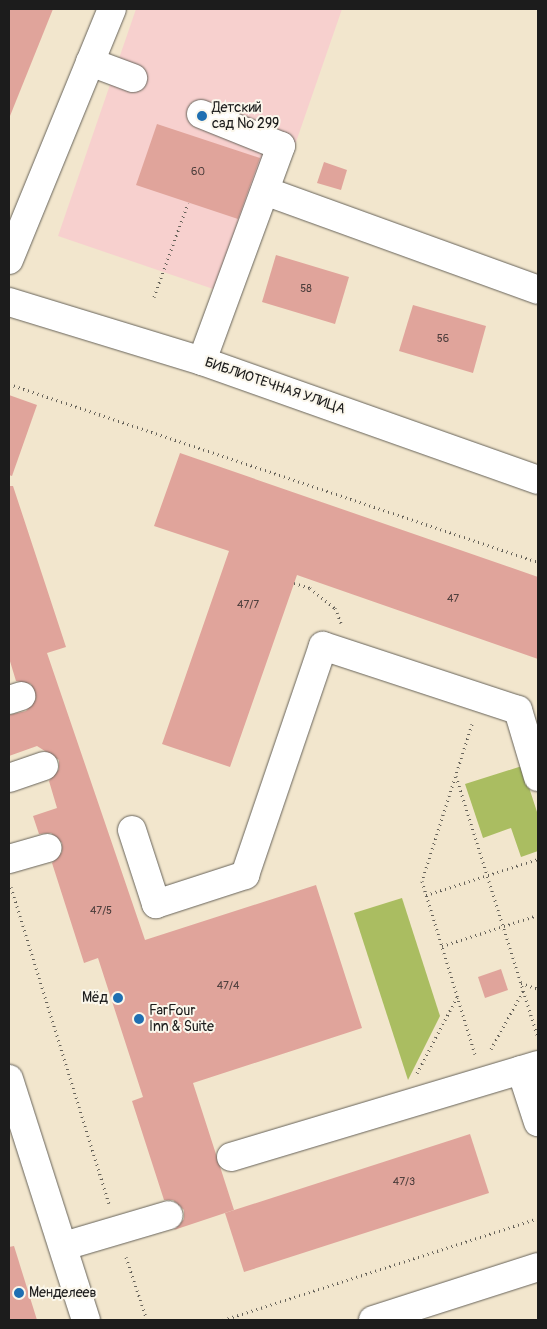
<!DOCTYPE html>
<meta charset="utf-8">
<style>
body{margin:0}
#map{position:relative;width:547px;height:1329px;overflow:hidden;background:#f2e6cd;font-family:Pangolin,sans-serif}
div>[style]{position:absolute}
.built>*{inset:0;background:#f7d0ce}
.green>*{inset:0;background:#aabd61}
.building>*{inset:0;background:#e0a49b}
.path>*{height:3px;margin-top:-1.5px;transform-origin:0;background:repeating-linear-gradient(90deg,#67635a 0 1px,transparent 0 5px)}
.roads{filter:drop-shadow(0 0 1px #67635a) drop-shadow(0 0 1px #67635a)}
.minor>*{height:28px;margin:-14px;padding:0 14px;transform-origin:14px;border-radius:14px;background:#fff}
.dots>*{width:14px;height:14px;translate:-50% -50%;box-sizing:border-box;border:2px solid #fbf7ec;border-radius:50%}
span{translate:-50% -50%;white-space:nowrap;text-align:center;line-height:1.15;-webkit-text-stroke:4px #fbf7ec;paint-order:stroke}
.number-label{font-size:11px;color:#4d3e3c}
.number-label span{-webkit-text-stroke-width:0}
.poi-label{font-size:14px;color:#1c1c1c}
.left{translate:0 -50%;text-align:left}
.right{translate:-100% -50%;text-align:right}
.street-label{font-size:14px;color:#1c1c1c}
.frame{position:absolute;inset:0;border:10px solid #1c1c1c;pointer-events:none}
</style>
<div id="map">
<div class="built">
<div style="clip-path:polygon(136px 9px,342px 9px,287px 168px,222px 292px,58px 236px)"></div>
</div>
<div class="green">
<div style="clip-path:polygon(522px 766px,538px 815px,538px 851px,521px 857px,511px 828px,483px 838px,465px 784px)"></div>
<div style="clip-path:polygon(402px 898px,440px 1016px,408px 1080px,354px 913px)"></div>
</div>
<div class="building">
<div style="clip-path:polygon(9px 9px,53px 9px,10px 116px,9px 116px)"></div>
<div style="clip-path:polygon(157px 124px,260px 158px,238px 219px,136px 185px)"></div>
<div style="clip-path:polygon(324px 162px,347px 170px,341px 190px,317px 183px)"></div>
<div style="clip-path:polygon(276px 255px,349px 277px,335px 324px,262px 302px)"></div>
<div style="clip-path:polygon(413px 305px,486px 326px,473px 373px,399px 351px)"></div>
<div style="clip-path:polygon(9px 395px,37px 405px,12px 476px,9px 475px)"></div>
<div style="clip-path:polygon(180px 453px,538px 577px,538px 659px,297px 575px,230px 767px,162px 744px,229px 551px,154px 526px)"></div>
<div style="clip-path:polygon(9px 486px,13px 486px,66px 647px,47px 653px,145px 940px,316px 885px,362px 1028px,193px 1083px,234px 1210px,174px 1230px,184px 1219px,184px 1210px,173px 1200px,164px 1200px,132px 1101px,143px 1097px,98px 958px,84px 963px,52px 863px,62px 852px,62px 843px,51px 833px,39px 834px,33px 816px,57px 808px,49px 781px,59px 769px,59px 760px,37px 746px,9px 756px,9px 715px,26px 711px,36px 699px,31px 684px,16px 681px,9px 658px)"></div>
<div style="clip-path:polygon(501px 969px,508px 990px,485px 998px,478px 977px)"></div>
<div style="clip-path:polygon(470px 1134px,489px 1193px,244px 1272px,225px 1213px)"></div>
<div style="clip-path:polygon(14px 1246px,37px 1320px,9px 1320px,9px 1247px)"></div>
</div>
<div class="path">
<div style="left:154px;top:297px;width:100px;rotate:-70.1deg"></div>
<div style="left:9px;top:384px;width:558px;rotate:18.6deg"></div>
<div style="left:294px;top:583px;width:17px;rotate:17deg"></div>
<div style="left:310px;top:588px;width:32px;rotate:39deg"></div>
<div style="left:335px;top:608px;width:16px;rotate:68deg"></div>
<div style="left:472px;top:724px;width:165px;rotate:107.7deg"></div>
<div style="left:422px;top:881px;width:181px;rotate:73deg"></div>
<div style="left:456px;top:776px;width:274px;rotate:72.6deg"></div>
<div style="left:11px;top:887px;width:331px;rotate:72.8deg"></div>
<div style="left:426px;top:895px;width:118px;rotate:-17.8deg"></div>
<div style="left:442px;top:946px;width:101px;rotate:-17.9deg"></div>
<div style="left:521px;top:983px;width:18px;rotate:19deg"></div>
<div style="left:491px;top:1049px;width:66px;rotate:-61.1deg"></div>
<div style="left:417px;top:1073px;width:86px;rotate:-62.2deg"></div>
<div style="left:126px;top:1257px;width:66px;rotate:71.6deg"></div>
<div style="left:223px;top:1320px;width:331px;rotate:-17.9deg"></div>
</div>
<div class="roads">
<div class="minor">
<div style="left:90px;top:62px;width:46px;rotate:20.4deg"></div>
<div style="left:201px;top:114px;width:86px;rotate:21.8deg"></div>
<div style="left:281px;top:146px;width:229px;rotate:110.2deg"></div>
<div style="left:265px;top:191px;width:290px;rotate:19.9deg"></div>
<div style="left:9px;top:260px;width:271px;rotate:-67.7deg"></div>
<div style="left:9px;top:302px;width:202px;rotate:17deg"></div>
<div style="left:202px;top:361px;width:356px;rotate:19.5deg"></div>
<div style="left:9px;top:700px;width:13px;rotate:-18deg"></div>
<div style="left:9px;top:778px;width:37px;rotate:-19deg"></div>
<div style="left:132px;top:830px;width:78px;rotate:72deg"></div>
<div style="left:156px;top:904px;width:94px;rotate:-18deg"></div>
<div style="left:245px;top:875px;width:242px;rotate:-71.2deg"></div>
<div style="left:323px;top:646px;width:205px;rotate:18.2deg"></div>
<div style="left:518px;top:710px;width:70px;rotate:73.4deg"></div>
<div style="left:9px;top:859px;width:40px;rotate:-16deg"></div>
<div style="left:521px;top:1070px;width:55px;rotate:71.9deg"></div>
<div style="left:9px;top:1079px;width:253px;rotate:72.3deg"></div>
<div style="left:231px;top:1157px;width:320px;rotate:-16.7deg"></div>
<div style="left:64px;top:1246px;width:109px;rotate:-16.4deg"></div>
<div style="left:373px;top:1320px;width:173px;rotate:-17.8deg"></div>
</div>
</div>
<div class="dots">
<div style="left:202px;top:116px;background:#1f6fb2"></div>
<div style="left:118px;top:998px;background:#1f6fb2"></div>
<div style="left:139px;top:1019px;background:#1f6fb2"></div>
<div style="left:19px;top:1293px;background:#1f6fb2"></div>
</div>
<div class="number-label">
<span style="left:198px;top:172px">60</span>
<span style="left:306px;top:289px">58</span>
<span style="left:443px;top:339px">56</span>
<span style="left:453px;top:599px">47</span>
<span style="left:248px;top:605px">47/7</span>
<span style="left:101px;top:911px">47/5</span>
<span style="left:228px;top:986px">47/4</span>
<span style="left:404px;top:1182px">47/3</span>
</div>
<div class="poi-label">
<span class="left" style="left:212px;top:116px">Детский<br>сад № 299</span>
<span class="right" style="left:108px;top:998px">Мёд</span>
<span class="left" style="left:149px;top:1019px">FarFour<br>Inn &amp; Suite</span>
<span class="left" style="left:29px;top:1293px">Менделеев</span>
</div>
<div class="street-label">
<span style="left:275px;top:386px;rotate:19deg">БИБЛИОТЕЧНАЯ УЛИЦА</span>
</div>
<div class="frame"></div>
</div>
